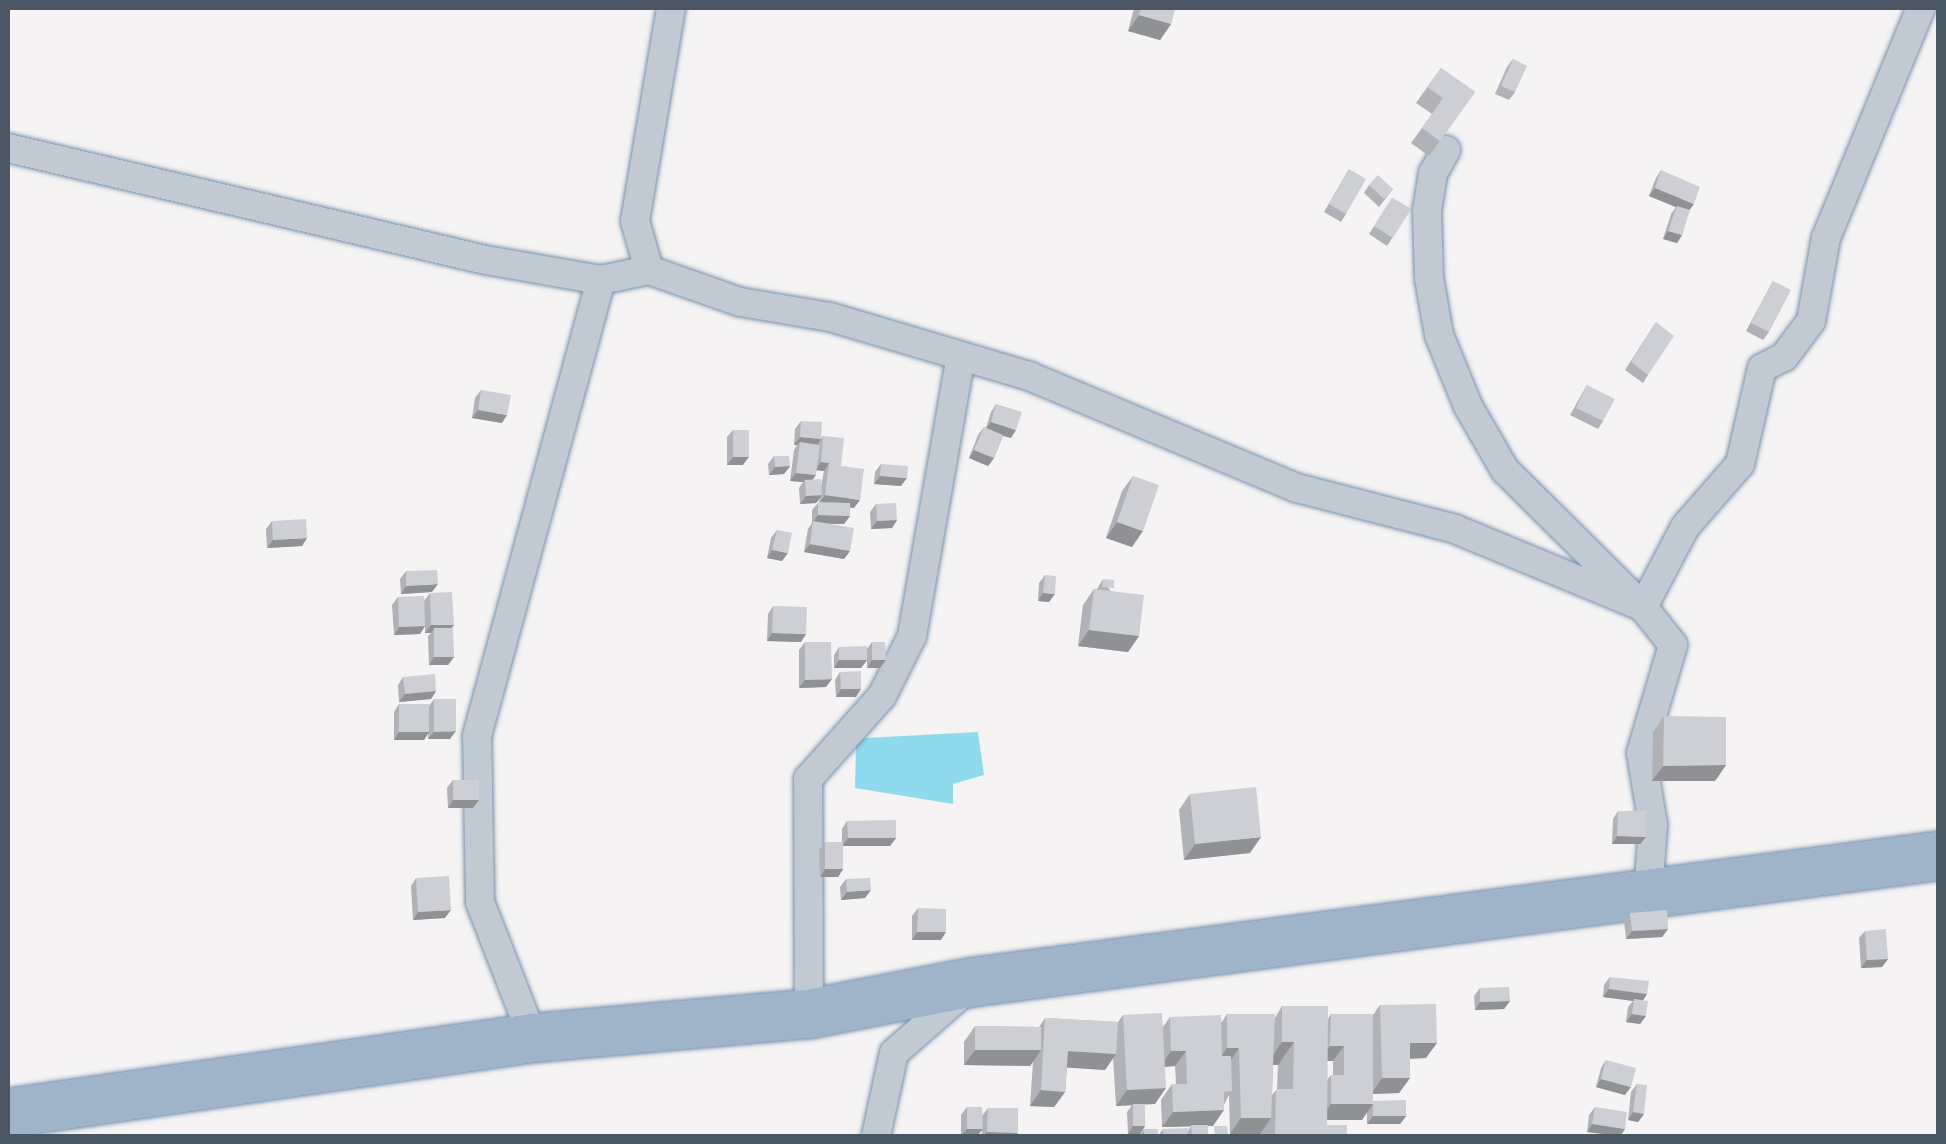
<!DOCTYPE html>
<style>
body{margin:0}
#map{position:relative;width:1946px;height:1144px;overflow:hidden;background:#f5f3f3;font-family:"Titillium Web",sans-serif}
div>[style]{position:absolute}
.water>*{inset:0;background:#90daee}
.roads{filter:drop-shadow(0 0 2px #7690ad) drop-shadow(0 0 2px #7690ad)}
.minor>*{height:28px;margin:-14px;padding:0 14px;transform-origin:14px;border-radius:14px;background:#c1cad2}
.trunk>*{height:48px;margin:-24px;padding:0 24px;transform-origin:24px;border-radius:24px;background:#9fb4c9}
.wall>*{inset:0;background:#b0b2b7}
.shaded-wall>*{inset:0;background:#909195}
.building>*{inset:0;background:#cdcfd5}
span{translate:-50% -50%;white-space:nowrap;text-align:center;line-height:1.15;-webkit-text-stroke:8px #fff;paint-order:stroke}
.frame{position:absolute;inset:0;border:10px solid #4a5661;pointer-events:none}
</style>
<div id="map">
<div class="water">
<div style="clip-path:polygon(978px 732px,984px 775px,953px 784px,953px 804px,855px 788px,856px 743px,865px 738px)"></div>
</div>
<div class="roads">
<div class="minor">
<div style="left:8px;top:148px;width:491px;rotate:13.2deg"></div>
<div style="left:486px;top:260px;width:117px;rotate:9.9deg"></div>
<div style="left:601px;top:280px;width:49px;rotate:-11.8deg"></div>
<div style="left:649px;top:270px;width:96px;rotate:19.4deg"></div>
<div style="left:740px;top:302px;width:91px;rotate:9.5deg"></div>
<div style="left:830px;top:317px;width:208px;rotate:16.5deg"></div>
<div style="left:1029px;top:376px;width:290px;rotate:22.7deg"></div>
<div style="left:1297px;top:488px;width:163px;rotate:14.5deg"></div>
<div style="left:1455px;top:529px;width:204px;rotate:22.5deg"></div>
<div style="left:1643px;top:607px;width:90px;rotate:-62.3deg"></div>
<div style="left:1685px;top:527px;width:84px;rotate:-48.9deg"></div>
<div style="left:1740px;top:464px;width:98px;rotate:-77.1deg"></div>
<div style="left:1762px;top:368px;width:25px;rotate:-27deg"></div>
<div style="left:1784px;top:357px;width:45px;rotate:-53.1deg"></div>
<div style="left:1811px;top:321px;width:84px;rotate:-79.8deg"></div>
<div style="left:1826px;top:238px;width:249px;rotate:-67.6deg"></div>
<div style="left:1446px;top:150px;width:26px;rotate:119deg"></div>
<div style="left:1433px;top:173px;width:38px;rotate:99deg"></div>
<div style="left:1427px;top:211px;width:67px;rotate:88.3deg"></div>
<div style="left:1429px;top:278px;width:58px;rotate:80deg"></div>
<div style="left:1439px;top:335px;width:77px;rotate:67.8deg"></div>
<div style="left:1468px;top:406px;width:74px;rotate:60deg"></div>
<div style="left:1505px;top:470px;width:194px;rotate:44.8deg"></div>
<div style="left:1643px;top:607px;width:48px;rotate:51.7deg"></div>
<div style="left:1673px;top:645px;width:113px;rotate:106.5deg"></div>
<div style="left:1641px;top:753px;width:73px;rotate:80.5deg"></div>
<div style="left:1653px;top:825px;width:69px;rotate:94.1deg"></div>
<div style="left:649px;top:270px;width:51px;rotate:-105.9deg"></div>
<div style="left:635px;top:221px;width:216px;rotate:-80.4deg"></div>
<div style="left:809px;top:1014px;width:235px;rotate:-90.2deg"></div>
<div style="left:808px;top:779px;width:111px;rotate:-48.3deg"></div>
<div style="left:882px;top:696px;width:67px;rotate:-63.4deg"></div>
<div style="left:912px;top:636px;width:284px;rotate:-80.1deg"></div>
<div style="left:533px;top:1038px;width:146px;rotate:-111.3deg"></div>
<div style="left:480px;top:902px;width:166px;rotate:-91deg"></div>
<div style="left:477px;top:736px;width:473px;rotate:-74.8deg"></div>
<div style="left:876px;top:1136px;width:85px;rotate:-77.8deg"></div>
<div style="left:894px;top:1053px;width:96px;rotate:-41.2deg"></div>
</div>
<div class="trunk">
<div style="left:8px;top:1113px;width:530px;rotate:-8.13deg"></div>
<div style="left:533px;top:1038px;width:277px;rotate:-5deg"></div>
<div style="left:809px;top:1014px;width:168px;rotate:-11deg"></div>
<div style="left:974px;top:982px;width:972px;rotate:-7.45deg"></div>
</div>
</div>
<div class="wall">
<div style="clip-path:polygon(1134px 8px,1175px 8px,1171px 24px,1160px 40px,1128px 31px)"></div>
<div style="clip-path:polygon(1513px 59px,1515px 92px,1509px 100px,1495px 94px,1507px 67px)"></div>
<div style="clip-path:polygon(1441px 68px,1475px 92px,1429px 156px,1411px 143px,1432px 114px,1416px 103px)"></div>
<div style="clip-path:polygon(1349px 169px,1346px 214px,1341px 222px,1324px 212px)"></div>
<div style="clip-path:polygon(1661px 170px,1689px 210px,1682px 235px,1677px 243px,1663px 239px,1671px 214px,1676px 207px,1649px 196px,1656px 178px)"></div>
<div style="clip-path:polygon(1369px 185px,1393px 189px,1379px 207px,1364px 193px)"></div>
<div style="clip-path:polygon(1392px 198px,1411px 209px,1387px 246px,1369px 234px)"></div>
<div style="clip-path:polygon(1773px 281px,1769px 332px,1763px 340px,1746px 331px)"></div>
<div style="clip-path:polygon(1656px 322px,1648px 375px,1643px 383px,1625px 370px)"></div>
<div style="clip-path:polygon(1587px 385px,1603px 421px,1598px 429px,1570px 415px)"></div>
<div style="clip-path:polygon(481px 390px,502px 423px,472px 418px,475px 398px)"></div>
<div style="clip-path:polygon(996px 404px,1011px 438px,1003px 436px,994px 458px,988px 466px,969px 458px,978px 435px,984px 427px,986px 428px,991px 412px)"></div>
<div style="clip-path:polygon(evenodd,801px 421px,821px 439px,817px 444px,823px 436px,841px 466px,854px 508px,850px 507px,850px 516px,844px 524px,830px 524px,850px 551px,844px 559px,804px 552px,808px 529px,812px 523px,812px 510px,819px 502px,820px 499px,816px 503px,800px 504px,799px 488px,803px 482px,790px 481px,794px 450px,797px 445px,794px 445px,795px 429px,801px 421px,817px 470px,824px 471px,821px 486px,813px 480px,817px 470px)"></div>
<div style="clip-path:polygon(733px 430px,743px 465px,727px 465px,727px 437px)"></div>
<div style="clip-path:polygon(774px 456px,790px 466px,784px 474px,769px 475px,768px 464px)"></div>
<div style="clip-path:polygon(881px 464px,901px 486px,874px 484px,875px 472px)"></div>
<div style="clip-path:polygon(1133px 476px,1132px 547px,1106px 538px,1122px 491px)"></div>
<div style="clip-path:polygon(876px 504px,897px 520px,892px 528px,871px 529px,870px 512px)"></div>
<div style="clip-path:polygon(272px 521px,302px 546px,267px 548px,266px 529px)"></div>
<div style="clip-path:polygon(777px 530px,782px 561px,767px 558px,771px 538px)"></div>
<div style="clip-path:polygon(406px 571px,432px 592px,401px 594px,400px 579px)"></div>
<div style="clip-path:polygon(1045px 575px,1049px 602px,1038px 601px,1039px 583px)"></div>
<div style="clip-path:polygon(1103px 579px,1139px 636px,1128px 652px,1078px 646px,1083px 605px,1094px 589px,1097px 589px)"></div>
<div style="clip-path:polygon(430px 593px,454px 625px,451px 628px,454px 657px,448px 665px,429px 665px,428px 636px,431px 633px,425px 633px,425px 626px,420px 634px,394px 635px,392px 605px,398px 597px,424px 601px)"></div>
<div style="clip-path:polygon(773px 606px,801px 642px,767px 641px,768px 614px)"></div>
<div style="clip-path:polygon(805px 642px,826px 687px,799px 688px,799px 650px)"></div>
<div style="clip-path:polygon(872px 642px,880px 668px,867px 668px,867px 660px,861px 668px,834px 668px,834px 655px,839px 647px,867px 649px)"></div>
<div style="clip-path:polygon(840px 672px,856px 697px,836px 697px,835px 680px)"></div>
<div style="clip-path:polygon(403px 677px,436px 691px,431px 699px,399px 702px,398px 685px)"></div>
<div style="clip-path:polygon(434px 699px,450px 739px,428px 739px,428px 733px,424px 740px,394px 740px,394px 712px,399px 704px,429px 706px)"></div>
<div style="clip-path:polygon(1664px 716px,1726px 765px,1715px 781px,1652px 781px,1653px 732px)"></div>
<div style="clip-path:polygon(453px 780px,479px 800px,473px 808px,448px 808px,447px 788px)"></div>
<div style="clip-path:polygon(1190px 794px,1250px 853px,1184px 860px,1179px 810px)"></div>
<div style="clip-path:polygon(1618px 811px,1646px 837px,1640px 844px,1612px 844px,1613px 819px)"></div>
<div style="clip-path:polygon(847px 821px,896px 838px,890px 846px,843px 846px,843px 869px,838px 877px,820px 877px,819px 850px,825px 842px,842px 842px,842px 829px)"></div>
<div style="clip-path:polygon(416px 878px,445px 918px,413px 920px,411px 886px)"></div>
<div style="clip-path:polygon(846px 879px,865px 898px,841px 900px,840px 887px)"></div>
<div style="clip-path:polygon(918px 908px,941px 940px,912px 940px,912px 916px)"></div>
<div style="clip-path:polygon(1630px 913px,1668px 929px,1662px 937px,1626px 939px,1624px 921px)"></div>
<div style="clip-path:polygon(1865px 931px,1888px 959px,1882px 967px,1861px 968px,1859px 938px)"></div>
<div style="clip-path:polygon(1610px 977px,1647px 994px,1643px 1000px,1646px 1016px,1640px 1024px,1626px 1022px,1628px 1007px,1633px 1001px,1603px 997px,1604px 985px)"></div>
<div style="clip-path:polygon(1480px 988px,1510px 1001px,1504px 1009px,1475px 1010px,1474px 996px)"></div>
<div style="clip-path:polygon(evenodd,1380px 1005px,1426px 1058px,1410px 1059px,1410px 1078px,1399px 1093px,1373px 1094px,1373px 1101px,1406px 1116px,1400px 1124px,1367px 1124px,1367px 1112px,1362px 1120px,1327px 1120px,1327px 1125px,1347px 1136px,1260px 1136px,1260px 1134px,1230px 1134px,1229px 1095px,1213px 1126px,1208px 1126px,1208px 1136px,1139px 1136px,1144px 1129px,1158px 1136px,1163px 1129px,1188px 1131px,1191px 1126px,1162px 1127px,1161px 1100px,1172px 1084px,1176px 1084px,1175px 1066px,1165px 1067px,1155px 1104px,1139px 1104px,1145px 1126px,1140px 1134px,1128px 1134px,1127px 1112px,1132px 1105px,1116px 1106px,1113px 1058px,1105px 1070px,1067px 1067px,1065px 1092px,1054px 1107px,1030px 1106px,1033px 1062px,1030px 1066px,964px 1065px,964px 1042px,975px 1026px,1039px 1027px,1045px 1018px,1118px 1022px,1123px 1015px,1163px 1027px,1170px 1017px,1222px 1022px,1227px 1014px,1275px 1018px,1282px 1006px,1328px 1019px,1331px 1014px,1373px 1015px,1380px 1005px,1327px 1061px,1333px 1061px,1333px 1075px,1331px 1075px,1327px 1080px,1327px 1061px,1380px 1005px,1273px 1065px,1278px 1065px,1277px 1089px,1272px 1095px,1273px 1065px)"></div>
<div style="clip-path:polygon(1606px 1060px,1625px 1095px,1596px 1087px,1601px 1068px)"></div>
<div style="clip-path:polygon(1637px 1084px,1644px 1114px,1638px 1122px,1628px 1120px,1631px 1092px)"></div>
<div style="clip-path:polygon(967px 1107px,982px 1116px,988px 1108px,1015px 1136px,982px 1136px,982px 1130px,977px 1136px,961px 1136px,961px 1115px)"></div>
<div style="clip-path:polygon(1595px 1107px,1625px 1129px,1620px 1136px,1587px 1132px,1589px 1115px)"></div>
</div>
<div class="shaded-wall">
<div style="clip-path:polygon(1139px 15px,1171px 24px,1160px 40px,1128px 31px)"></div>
<div style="clip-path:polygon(1655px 188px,1694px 204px,1688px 212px,1649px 196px)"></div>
<div style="clip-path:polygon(1668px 231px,1682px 235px,1677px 243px,1663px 239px)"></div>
<div style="clip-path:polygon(478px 410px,507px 415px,502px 423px,472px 418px)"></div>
<div style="clip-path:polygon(991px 422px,1016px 430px,1011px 438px,985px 430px)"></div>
<div style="clip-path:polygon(800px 437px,821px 439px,816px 447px,800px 442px,797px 445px,794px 445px)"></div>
<div style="clip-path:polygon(974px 450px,994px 458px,988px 466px,969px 458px)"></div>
<div style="clip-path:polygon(733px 457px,749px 457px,743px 465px,727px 465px)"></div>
<div style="clip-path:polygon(821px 462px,829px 463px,824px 471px,815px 470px)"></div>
<div style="clip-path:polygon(790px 466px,784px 474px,769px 475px,775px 467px)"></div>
<div style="clip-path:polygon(796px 473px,816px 475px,810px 483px,805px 480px,803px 482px,790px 481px)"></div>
<div style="clip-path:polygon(880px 476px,907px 478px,901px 486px,874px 484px)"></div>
<div style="clip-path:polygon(822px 495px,816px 503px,800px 504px,806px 496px)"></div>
<div style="clip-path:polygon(825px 495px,860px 500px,854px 508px,819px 503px)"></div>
<div style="clip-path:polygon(818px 515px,850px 516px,844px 524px,812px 523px)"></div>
<div style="clip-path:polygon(897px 520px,892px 528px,871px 529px,877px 521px)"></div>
<div style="clip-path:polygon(1117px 522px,1143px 531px,1132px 547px,1106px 538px)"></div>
<div style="clip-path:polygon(307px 538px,302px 546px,267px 548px,273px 540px)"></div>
<div style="clip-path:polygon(810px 544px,850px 551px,844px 559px,804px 552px)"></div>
<div style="clip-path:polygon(772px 550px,788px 553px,782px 561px,767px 558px)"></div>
<div style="clip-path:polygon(438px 584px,432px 592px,401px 594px,406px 586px)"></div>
<div style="clip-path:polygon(1043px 593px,1055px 594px,1049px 602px,1038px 601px)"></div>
<div style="clip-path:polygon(431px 625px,454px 625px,448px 632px,434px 628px,431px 633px,425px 633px)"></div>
<div style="clip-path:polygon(425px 626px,420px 634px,394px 635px,399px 627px)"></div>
<div style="clip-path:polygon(1089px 630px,1139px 636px,1128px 652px,1078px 646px)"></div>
<div style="clip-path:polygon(772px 633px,806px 634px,801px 642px,767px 641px)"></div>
<div style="clip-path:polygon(434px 657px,454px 657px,448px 665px,429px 665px)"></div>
<div style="clip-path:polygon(839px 660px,867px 660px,861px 668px,834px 668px)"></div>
<div style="clip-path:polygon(872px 660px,886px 660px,880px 668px,867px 668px)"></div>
<div style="clip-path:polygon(832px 679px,826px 687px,799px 688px,805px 680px)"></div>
<div style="clip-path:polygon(841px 689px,861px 689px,856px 697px,836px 697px)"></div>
<div style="clip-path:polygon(436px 691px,431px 699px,399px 702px,405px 694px)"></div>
<div style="clip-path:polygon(456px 731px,450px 739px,428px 739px,434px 732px)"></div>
<div style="clip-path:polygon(399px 732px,429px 732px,424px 740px,394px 740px)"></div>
<div style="clip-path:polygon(1726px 765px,1715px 781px,1652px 781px,1663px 766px)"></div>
<div style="clip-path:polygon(453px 800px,479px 800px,473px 808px,448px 808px)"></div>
<div style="clip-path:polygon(1617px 836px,1646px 837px,1640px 844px,1612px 844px)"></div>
<div style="clip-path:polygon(1261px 837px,1250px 853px,1184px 860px,1195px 844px)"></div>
<div style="clip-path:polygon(848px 838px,896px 838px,890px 846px,842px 846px)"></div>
<div style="clip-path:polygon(825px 869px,843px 869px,838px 877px,820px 877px)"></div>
<div style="clip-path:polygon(871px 890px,865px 898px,841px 900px,847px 892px)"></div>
<div style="clip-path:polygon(451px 910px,445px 918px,413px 920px,418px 912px)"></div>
<div style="clip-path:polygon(1668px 929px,1662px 937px,1626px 939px,1632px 931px)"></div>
<div style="clip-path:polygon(917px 932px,946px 932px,941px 940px,912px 940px)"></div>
<div style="clip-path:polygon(1888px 959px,1882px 967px,1861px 968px,1867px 960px)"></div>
<div style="clip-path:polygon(1609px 989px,1647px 994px,1642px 1002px,1603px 997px)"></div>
<div style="clip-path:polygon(1510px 1001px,1504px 1009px,1475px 1010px,1480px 1002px)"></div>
<div style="clip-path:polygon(1632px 1014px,1646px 1016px,1640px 1024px,1626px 1022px)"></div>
<div style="clip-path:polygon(1282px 1042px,1294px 1042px,1278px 1065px,1266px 1065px)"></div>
<div style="clip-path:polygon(1410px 1043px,1437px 1043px,1426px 1058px,1399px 1059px)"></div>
<div style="clip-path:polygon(1330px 1046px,1344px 1046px,1333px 1061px,1319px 1061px)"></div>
<div style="clip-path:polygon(1227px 1048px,1239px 1048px,1228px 1064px,1216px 1064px)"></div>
<div style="clip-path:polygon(975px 1050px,1041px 1050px,1030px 1066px,964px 1065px)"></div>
<div style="clip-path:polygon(1068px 1051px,1116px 1054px,1105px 1070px,1057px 1067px)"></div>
<div style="clip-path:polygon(1171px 1051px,1186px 1051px,1175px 1066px,1160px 1067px)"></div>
<div style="clip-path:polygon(1382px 1078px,1410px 1078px,1399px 1093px,1371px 1094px)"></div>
<div style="clip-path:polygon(1601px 1079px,1631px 1087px,1625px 1095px,1596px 1087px)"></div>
<div style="clip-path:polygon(1166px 1088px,1155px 1104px,1116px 1106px,1127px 1090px)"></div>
<div style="clip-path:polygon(1041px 1090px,1065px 1092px,1054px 1107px,1030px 1106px)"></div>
<div style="clip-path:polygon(1331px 1104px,1373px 1104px,1362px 1120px,1320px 1120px)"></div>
<div style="clip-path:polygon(1224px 1110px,1213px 1126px,1162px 1127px,1173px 1112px)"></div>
<div style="clip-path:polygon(1633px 1112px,1644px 1114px,1638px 1122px,1628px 1120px)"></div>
<div style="clip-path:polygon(1373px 1116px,1406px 1116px,1400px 1124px,1367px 1124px)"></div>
<div style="clip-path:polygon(1241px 1118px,1271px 1118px,1260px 1134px,1230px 1134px)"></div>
<div style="clip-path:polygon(1592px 1124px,1625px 1129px,1620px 1136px,1587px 1132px)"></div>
<div style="clip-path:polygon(1133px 1126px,1145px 1126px,1140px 1134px,1128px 1134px)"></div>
<div style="clip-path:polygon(967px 1129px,983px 1129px,977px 1136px,961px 1136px)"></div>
<div style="clip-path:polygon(987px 1132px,1018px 1133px,1015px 1136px,984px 1136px)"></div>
</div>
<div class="building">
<div style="clip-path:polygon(1141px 8px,1175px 8px,1171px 24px,1139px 15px)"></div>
<div style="clip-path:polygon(1513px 59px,1527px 66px,1515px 92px,1501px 86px)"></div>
<div style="clip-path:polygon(1441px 68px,1475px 92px,1440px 141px,1422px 128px,1443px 98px,1427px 87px)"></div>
<div style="clip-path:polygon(1349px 169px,1366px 179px,1346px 214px,1329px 204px)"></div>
<div style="clip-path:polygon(1661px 170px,1700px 187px,1694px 204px,1655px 188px)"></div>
<div style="clip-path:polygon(1378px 175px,1393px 189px,1384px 199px,1369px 185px)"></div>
<div style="clip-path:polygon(1392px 198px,1411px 209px,1393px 238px,1374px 226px)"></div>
<div style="clip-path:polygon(1677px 206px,1690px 210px,1682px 235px,1668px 231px)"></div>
<div style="clip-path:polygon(1773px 281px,1791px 290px,1769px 332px,1751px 323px)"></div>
<div style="clip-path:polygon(1656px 322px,1674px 336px,1648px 375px,1631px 362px)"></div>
<div style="clip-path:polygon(1587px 385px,1615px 399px,1603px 421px,1576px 408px)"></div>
<div style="clip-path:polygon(481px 390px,511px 395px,507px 415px,478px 410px)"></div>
<div style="clip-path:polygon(996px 404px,1022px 412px,1016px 430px,991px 422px)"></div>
<div style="clip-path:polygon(801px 421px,822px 422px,821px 439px,800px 437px)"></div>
<div style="clip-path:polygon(984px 427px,1003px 435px,994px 458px,974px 450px)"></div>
<div style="clip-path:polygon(733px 430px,749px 430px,749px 457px,733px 457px)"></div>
<div style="clip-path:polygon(823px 436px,844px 438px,841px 466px,864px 469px,860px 500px,825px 495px,829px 463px,821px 462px)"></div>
<div style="clip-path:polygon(800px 442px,820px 445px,816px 475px,796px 473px)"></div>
<div style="clip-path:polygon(774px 456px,789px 456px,790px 466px,775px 467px)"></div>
<div style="clip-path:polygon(881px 464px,908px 466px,907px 478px,880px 476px)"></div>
<div style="clip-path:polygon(1133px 476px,1159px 485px,1143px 531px,1117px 522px)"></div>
<div style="clip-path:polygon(821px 479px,822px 495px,806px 496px,805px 480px)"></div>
<div style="clip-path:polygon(818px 502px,850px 503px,850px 516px,818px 515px)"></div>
<div style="clip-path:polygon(896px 503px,897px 520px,877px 521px,876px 504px)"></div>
<div style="clip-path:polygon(306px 519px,307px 538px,273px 540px,272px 521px)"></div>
<div style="clip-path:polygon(813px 521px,854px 528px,850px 551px,810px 544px)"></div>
<div style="clip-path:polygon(777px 530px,792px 533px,788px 553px,772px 550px)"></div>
<div style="clip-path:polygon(437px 570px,438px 584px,406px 586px,406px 571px)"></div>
<div style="clip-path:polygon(1045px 575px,1056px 576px,1055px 594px,1043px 593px)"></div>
<div style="clip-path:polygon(1103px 579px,1114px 580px,1114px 588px,1102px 587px)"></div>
<div style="clip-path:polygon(1094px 589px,1144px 595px,1139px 636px,1089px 630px)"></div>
<div style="clip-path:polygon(452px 592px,454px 625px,431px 625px,430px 593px)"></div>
<div style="clip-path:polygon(424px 596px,425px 626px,399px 627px,398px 597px)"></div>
<div style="clip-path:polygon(773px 606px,807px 607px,806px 634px,772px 633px)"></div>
<div style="clip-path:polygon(434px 628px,453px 628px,454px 657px,434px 657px)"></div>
<div style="clip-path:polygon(805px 642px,831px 642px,832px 679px,805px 680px)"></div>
<div style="clip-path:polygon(872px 642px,885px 642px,886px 660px,872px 660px)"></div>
<div style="clip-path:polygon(867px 646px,867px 660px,839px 660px,839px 647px)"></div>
<div style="clip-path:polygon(861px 671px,861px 689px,841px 689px,840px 672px)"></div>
<div style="clip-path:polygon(435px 674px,436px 691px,405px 694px,403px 677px)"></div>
<div style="clip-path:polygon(434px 699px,456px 699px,456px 731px,434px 732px)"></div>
<div style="clip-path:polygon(399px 704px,429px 704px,429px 732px,399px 732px)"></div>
<div style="clip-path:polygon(1664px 716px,1726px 717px,1726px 765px,1663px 766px)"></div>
<div style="clip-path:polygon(453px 780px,479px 780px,479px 800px,453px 800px)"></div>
<div style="clip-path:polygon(1256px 787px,1261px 837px,1195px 844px,1190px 794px)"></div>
<div style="clip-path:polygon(1618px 811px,1646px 811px,1646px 837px,1617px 836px)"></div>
<div style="clip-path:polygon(896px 820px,896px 838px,848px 838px,847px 821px)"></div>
<div style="clip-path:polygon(825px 842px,843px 842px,843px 869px,825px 869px)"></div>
<div style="clip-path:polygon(449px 876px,451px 910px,418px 912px,416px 878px)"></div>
<div style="clip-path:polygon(870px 878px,871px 890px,847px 892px,846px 879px)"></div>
<div style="clip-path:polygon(918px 908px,946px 909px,946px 932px,917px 932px)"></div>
<div style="clip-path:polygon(1667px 910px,1668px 929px,1632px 931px,1630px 913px)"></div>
<div style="clip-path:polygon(1886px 929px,1888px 959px,1867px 960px,1865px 931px)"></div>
<div style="clip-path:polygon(1610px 977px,1649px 981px,1647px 994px,1609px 989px)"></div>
<div style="clip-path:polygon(1509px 987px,1510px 1001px,1480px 1002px,1480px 988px)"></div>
<div style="clip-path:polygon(1634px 999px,1648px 1001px,1646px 1016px,1632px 1014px)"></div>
<div style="clip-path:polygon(1436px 1004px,1437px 1043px,1410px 1043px,1410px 1078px,1382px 1078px,1380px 1005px)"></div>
<div style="clip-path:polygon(1282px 1006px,1328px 1006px,1327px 1136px,1275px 1136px,1276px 1089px,1293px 1089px,1294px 1042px,1282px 1042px)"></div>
<div style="clip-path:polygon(1162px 1013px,1166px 1088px,1127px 1090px,1123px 1015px)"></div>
<div style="clip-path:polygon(1227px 1014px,1275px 1014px,1271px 1118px,1241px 1118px,1239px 1048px,1227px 1048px)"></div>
<div style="clip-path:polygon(1331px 1014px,1373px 1014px,1373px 1104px,1331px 1104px,1331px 1075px,1344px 1075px,1344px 1046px,1330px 1046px)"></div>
<div style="clip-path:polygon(1221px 1015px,1222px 1056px,1231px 1056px,1232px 1091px,1224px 1092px,1224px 1110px,1173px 1112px,1172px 1084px,1187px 1084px,1186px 1051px,1171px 1051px,1170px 1017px)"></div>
<div style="clip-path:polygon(1045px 1018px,1118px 1022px,1116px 1054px,1068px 1051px,1065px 1092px,1041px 1090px)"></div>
<div style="clip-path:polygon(975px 1026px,1041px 1027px,1041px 1050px,975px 1050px)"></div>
<div style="clip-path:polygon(1606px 1060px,1636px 1068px,1631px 1087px,1601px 1079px)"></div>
<div style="clip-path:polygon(1637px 1084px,1647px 1085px,1644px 1114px,1633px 1112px)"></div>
<div style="clip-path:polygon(1406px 1100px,1406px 1116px,1373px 1116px,1373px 1101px)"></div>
<div style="clip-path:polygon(1133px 1104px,1145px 1104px,1145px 1126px,1133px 1126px)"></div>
<div style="clip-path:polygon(967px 1107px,982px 1107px,983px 1129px,967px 1129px)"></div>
<div style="clip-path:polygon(1595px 1107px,1627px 1112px,1625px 1129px,1592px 1124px)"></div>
<div style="clip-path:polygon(988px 1108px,1018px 1108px,1018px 1133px,987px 1132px)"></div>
<div style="clip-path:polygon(1191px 1125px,1208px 1125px,1208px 1136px,1192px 1136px)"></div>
<div style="clip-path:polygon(1327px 1125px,1347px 1125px,1347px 1136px,1327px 1136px)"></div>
<div style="clip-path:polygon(1214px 1126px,1227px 1126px,1228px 1136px,1215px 1136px)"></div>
<div style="clip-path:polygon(1188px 1128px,1188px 1136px,1164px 1136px,1163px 1129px)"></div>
<div style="clip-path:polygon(1144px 1129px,1158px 1129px,1158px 1136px,1144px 1136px)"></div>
</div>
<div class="frame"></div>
</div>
